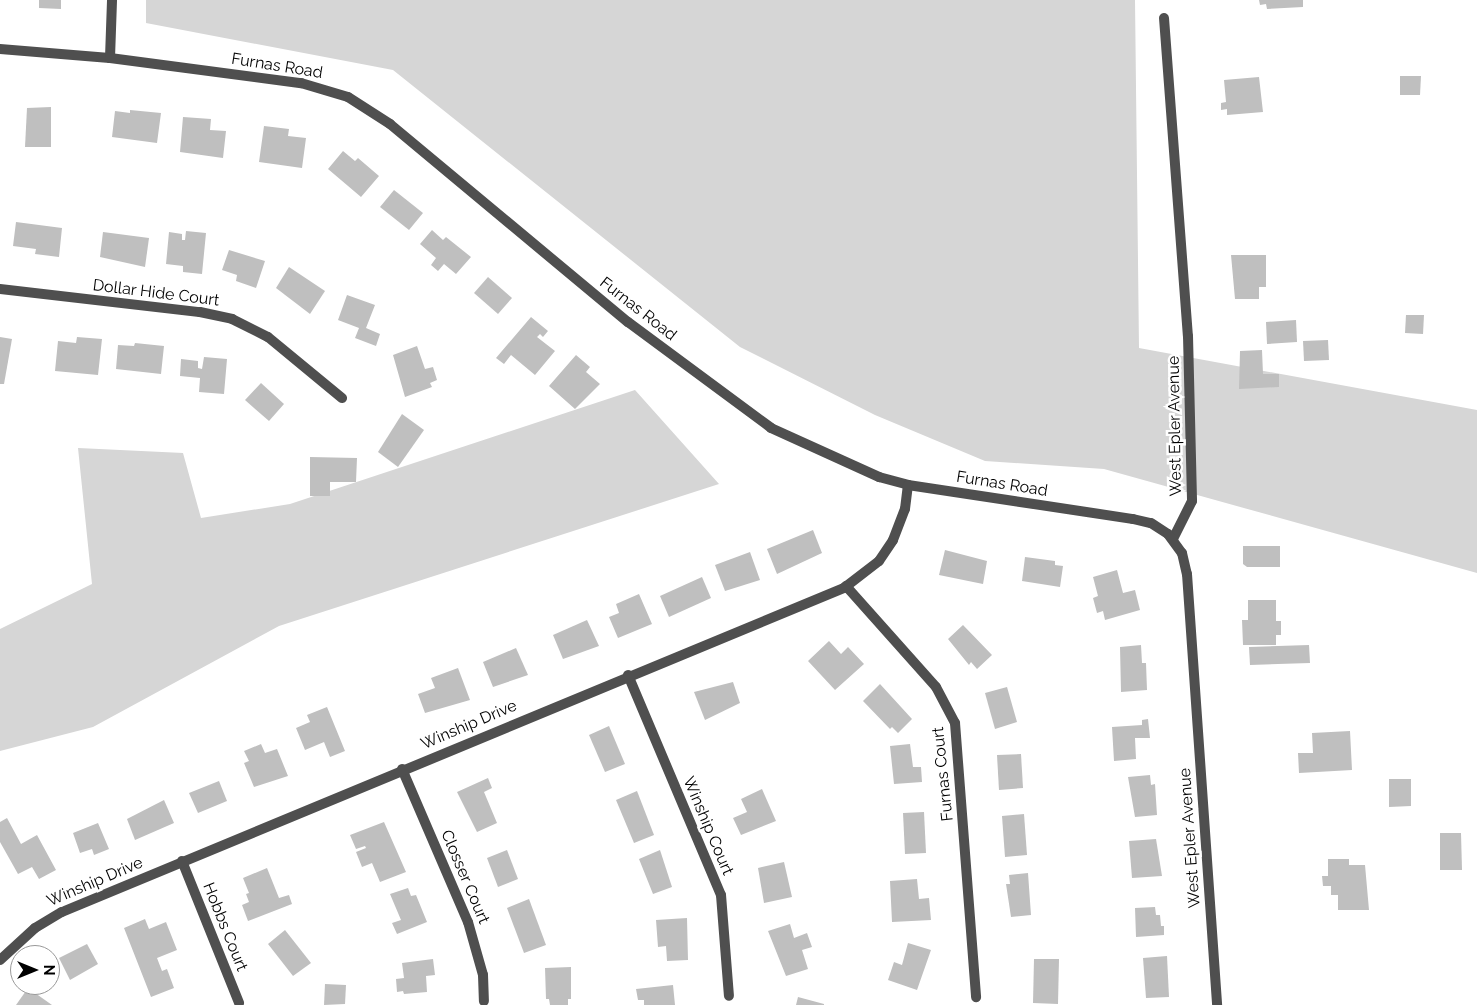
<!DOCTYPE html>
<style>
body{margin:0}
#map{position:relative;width:1477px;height:1005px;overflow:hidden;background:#fff;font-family:Raleway,sans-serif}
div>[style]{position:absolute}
.green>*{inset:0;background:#d6d6d6}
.building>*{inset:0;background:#bfbfbf}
.street>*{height:10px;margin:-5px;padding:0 5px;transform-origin:5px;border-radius:5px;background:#4f4f4f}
span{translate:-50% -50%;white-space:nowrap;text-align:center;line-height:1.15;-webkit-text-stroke:5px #fff;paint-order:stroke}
.street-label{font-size:16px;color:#000}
.north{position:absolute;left:10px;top:945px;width:50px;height:50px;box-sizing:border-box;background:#fff;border:1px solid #999;border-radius:50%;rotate:90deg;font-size:14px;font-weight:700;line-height:20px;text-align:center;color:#000}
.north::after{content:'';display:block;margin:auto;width:18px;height:22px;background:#000;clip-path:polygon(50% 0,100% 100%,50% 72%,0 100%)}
</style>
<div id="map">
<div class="green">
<div style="clip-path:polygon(146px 0,1135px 0,1139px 348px,1477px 410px,1477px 573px,1104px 469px,985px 461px,875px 415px,740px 347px,393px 70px,146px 23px)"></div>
<div style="clip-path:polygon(635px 390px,719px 484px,279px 626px,93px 727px,0 751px,0 629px,92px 584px,78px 448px,183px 453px,201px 518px,290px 504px)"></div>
</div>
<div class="building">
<div style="clip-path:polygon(39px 0,61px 0,61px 9px,39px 8px)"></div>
<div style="clip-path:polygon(1259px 0,1303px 0,1303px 7px,1267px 9px,1266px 4px,1260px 5px)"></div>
<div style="clip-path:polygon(1400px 76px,1421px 76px,1420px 95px,1400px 95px)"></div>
<div style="clip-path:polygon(1259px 77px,1263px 112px,1227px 115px,1227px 109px,1221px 110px,1221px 103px,1226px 102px,1224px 80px)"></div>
<div style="clip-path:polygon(51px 107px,51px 147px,25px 147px,27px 108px)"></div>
<div style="clip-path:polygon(130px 110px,161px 113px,157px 143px,112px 137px,115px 111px,130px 113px)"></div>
<div style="clip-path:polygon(183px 117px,211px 119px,210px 130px,226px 131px,223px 158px,180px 152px)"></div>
<div style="clip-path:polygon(264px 126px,289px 129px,288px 136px,306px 138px,302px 168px,259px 162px)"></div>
<div style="clip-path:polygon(343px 151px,355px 161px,358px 158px,379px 176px,361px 197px,328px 169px)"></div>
<div style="clip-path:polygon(394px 190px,423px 213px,409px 230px,380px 207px)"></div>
<div style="clip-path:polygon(16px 222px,62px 228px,59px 257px,35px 254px,36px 249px,13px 246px)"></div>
<div style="clip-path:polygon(432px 230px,443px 240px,446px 237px,471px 257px,456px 274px,444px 264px,438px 271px,431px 265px,436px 258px,420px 244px)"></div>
<div style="clip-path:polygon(186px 231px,206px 233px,202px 274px,183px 272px,183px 266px,166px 264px,169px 232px,182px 234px,182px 240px,185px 240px)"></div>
<div style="clip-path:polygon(103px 232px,149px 238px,145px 267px,100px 257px)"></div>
<div style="clip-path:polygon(229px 250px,265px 261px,256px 288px,236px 281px,237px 275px,222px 270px)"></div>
<div style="clip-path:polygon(1231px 255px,1266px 255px,1266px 287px,1259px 287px,1259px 299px,1235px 299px)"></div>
<div style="clip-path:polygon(289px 267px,325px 291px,310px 314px,276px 288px)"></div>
<div style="clip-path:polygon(488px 277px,512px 298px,498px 314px,474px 293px)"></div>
<div style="clip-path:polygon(347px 295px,375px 305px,366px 328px,380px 334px,376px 346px,355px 338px,359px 328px,338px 320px)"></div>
<div style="clip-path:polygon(1406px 315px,1424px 315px,1423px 334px,1405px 333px)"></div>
<div style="clip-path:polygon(531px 317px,548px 331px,543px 337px,540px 334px,537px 337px,555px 351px,535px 375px,511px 355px,504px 364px,496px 358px)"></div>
<div style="clip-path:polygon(1296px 320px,1297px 342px,1267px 344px,1266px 322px)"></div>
<div style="clip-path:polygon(0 337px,12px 339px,4px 384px,0 384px)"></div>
<div style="clip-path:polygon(77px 337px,102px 339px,98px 375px,55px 371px,58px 341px,76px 343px)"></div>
<div style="clip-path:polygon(1328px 340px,1329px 360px,1304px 361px,1303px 341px)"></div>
<div style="clip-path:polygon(135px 343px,164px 346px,161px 374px,116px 369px,118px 345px,134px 346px)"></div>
<div style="clip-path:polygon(417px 346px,425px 369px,433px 367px,437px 380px,430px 383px,432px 387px,405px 397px,393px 355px)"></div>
<div style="clip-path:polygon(1262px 350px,1263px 374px,1279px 374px,1279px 387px,1239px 389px,1240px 351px)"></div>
<div style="clip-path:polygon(576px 355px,590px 367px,586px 372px,600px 384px,575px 409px,549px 386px)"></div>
<div style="clip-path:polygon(204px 357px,227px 359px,224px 394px,199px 392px,200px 378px,180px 376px,181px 359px,198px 361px,198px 368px,202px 369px)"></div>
<div style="clip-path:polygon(261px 383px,284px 404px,269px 421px,245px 400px)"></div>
<div style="clip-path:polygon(402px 414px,424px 430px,398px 467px,378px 452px)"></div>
<div style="clip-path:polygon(310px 457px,357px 458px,356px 482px,330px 482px,330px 496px,310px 496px)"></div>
<div style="clip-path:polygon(813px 530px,822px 553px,777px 574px,767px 549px)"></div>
<div style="clip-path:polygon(1243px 546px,1280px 546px,1280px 567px,1247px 567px,1243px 564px)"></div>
<div style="clip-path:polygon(945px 550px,987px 561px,983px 584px,939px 575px)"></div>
<div style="clip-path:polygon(750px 552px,760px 580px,725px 591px,715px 565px)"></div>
<div style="clip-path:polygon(1025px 557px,1055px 561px,1055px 565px,1063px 566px,1060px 587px,1022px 581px)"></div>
<div style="clip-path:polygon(1117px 570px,1123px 593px,1135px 590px,1140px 610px,1105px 620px,1103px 611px,1097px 613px,1093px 598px,1098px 596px,1093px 577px)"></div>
<div style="clip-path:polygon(702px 577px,711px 598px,669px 617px,660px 596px)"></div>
<div style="clip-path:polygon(639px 594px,652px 624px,618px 638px,609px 617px,619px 613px,616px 604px)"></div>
<div style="clip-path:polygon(1248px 600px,1276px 600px,1276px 621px,1281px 621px,1281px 635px,1276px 635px,1276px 645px,1243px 645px,1242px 620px,1248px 620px)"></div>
<div style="clip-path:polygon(587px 620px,599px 646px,563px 659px,553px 635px)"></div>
<div style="clip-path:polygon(963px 625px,992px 655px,977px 669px,971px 662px,969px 665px,948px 639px)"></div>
<div style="clip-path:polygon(829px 641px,841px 654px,848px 647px,864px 664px,835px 690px,808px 661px)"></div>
<div style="clip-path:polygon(1141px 645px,1142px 663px,1146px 663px,1147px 690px,1121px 692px,1120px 647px)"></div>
<div style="clip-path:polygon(1309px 645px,1310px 663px,1250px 665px,1249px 647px)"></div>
<div style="clip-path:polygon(516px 648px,528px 675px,493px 687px,483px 662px)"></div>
<div style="clip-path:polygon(458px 668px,470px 700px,425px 713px,418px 694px,435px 688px,431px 678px)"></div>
<div style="clip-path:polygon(733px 682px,740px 703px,705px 720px,694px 692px)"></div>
<div style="clip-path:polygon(880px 684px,912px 719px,898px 733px,892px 727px,890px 729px,863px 701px)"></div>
<div style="clip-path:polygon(1007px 687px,1017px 722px,995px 729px,985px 693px)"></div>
<div style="clip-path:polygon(327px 707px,345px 751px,330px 757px,324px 742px,305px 750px,296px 728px,310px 722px,307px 715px)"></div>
<div style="clip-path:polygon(1148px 719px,1150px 738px,1135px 738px,1136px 759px,1114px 761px,1112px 727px,1142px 725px,1142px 720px)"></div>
<div style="clip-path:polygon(609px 726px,625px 764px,605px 772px,589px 735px)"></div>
<div style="clip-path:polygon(1350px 731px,1352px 770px,1299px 773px,1298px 753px,1313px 753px,1312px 733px)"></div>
<div style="clip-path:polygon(261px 744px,265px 753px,277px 749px,288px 776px,254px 787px,244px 763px,249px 761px,244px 751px)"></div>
<div style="clip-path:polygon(910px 744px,913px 767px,921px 767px,922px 782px,894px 784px,890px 746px)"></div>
<div style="clip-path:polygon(1021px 754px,1023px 788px,999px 790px,997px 755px)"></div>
<div style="clip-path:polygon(1150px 775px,1151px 785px,1155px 784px,1157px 815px,1135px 817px,1128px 777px)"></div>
<div style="clip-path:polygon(488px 778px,492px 788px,484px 792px,497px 823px,477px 832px,457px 792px)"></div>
<div style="clip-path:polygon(1389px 779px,1411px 779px,1411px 806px,1389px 807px)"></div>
<div style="clip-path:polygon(219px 781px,227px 801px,198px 813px,189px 793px)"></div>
<div style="clip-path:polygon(762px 789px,776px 821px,741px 835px,733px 818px,747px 812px,741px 799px)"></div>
<div style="clip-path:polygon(637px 791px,654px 835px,634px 843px,616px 800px)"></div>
<div style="clip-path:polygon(164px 800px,174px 823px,135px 840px,127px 819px)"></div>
<div style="clip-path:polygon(924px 812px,926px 853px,905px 854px,903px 813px)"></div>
<div style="clip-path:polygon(1024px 814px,1027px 855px,1005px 857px,1002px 816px)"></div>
<div style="clip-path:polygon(7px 818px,21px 844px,37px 835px,56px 870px,39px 879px,32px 867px,18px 874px,0 842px,0 822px)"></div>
<div style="clip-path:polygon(384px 822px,406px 872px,380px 882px,372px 863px,362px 867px,356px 852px,366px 848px,365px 846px,356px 849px,350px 835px)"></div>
<div style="clip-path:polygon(98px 823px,109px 849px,94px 855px,92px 849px,80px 853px,73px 833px)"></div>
<div style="clip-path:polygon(1440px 833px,1461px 833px,1462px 870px,1440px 870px)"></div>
<div style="clip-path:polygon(1156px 839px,1162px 876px,1132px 878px,1129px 841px)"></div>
<div style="clip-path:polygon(507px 850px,518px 879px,498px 887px,487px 858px)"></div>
<div style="clip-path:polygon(660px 850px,672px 887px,653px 894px,639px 859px)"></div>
<div style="clip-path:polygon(1328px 859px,1349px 859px,1349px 865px,1365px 865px,1369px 910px,1338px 910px,1338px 895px,1331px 895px,1331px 886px,1323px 886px,1322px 876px,1328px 876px)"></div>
<div style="clip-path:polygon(784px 862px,792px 897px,764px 903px,758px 868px)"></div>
<div style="clip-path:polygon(267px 868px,279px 898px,289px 895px,292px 904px,248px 921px,242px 905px,249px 902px,246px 894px,249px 893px,243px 878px)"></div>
<div style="clip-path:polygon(1028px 873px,1031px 915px,1011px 917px,1006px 884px,1010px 884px,1009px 875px)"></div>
<div style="clip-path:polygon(917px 879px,919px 899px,929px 898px,931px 920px,892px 922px,890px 881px)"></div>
<div style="clip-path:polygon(408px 888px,411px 896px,416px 895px,427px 922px,397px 934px,392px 923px,401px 920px,390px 894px)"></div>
<div style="clip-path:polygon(529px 899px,546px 945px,524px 953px,507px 908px)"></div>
<div style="clip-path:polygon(1155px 907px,1156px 915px,1160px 915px,1161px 926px,1164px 926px,1164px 935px,1136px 937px,1135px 908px)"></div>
<div style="clip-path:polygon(687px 918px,688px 960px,667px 961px,666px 946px,658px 947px,656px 920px)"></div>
<div style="clip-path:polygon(145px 919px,149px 929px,166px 922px,177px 950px,157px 958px,162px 971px,167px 969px,174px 988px,151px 997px,124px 928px)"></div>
<div style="clip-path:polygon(790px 924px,794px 938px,807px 933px,812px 947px,802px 950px,808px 969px,786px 976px,768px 931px)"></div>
<div style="clip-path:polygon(285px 930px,311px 963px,293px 976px,268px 944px)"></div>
<div style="clip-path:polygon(908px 943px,931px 950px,917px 990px,888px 980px,894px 962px,902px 965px)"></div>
<div style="clip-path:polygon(87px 944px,98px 964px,70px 980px,59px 958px)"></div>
<div style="clip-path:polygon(1167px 956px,1169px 997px,1146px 998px,1143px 958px)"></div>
<div style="clip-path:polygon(433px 959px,435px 975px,426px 976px,427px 992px,404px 994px,403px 991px,397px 992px,396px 979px,404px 978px,402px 963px)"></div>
<div style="clip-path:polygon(1034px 959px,1059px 959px,1058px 1004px,1033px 1003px)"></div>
<div style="clip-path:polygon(571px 967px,571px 999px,568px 999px,568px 1005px,550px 1005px,549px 999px,546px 999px,545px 968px)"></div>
<div style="clip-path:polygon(325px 984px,346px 985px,345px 1004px,324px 1005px)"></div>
<div style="clip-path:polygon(673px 985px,675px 1005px,644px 1005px,644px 1000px,638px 1000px,636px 989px)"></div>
<div style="clip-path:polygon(28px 988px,52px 1005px,16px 1005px)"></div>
<div style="clip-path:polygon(798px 997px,824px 1004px,824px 1005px,796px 1005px)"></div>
</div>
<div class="street">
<div style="left:1164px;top:18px;width:319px;rotate:85.7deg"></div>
<div style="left:1188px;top:336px;width:165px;rotate:88.6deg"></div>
<div style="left:1192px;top:501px;width:42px;rotate:116.6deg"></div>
<div style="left:0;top:49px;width:110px;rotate:4.7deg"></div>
<div style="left:110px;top:58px;width:193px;rotate:7.5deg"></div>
<div style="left:301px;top:83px;width:49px;rotate:16.6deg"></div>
<div style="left:348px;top:97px;width:50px;rotate:32.7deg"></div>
<div style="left:390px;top:124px;width:310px;rotate:39.8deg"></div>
<div style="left:628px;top:322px;width:178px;rotate:36.5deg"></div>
<div style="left:771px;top:428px;width:119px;rotate:24.4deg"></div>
<div style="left:879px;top:477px;width:30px;rotate:15deg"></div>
<div style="left:908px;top:485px;width:228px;rotate:8.6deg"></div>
<div style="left:1133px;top:519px;width:18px;rotate:13deg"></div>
<div style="left:1151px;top:523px;width:20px;rotate:33deg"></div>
<div style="left:1168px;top:534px;width:24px;rotate:54deg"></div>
<div style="left:1182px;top:553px;width:22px;rotate:77deg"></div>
<div style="left:1187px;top:574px;width:432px;rotate:86deg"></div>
<div style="left:110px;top:58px;width:58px;rotate:-88deg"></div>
<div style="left:0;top:289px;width:201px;rotate:6.6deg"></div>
<div style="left:200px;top:312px;width:33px;rotate:12deg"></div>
<div style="left:232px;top:319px;width:40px;rotate:26.6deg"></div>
<div style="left:268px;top:337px;width:96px;rotate:39.5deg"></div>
<div style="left:846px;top:586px;width:135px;rotate:48.3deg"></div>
<div style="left:936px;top:687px;width:41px;rotate:62.2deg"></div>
<div style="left:955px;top:723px;width:275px;rotate:85.6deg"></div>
<div style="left:628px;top:675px;width:239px;rotate:67.1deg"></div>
<div style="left:721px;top:895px;width:101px;rotate:85.5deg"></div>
<div style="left:402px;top:769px;width:167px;rotate:66.7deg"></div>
<div style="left:468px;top:922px;width:55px;rotate:74.2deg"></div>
<div style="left:483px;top:975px;width:26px;rotate:88deg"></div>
<div style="left:182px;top:861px;width:153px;rotate:68.1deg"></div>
<div style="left:0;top:960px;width:47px;rotate:-42.4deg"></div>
<div style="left:35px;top:928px;width:31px;rotate:-31deg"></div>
<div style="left:62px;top:912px;width:846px;rotate:-22.51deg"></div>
<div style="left:844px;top:588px;width:44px;rotate:-37.6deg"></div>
<div style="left:879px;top:561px;width:25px;rotate:-56deg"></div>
<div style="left:893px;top:540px;width:33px;rotate:-69deg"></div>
<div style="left:905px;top:509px;width:24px;rotate:-83deg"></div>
</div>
<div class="street-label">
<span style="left:277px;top:66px;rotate:9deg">Furnas Road</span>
<span style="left:156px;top:293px;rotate:7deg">Dollar Hide Court</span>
<span style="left:638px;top:309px;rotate:38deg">Furnas Road</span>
<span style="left:1175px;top:426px;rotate:-91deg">West Epler Avenue</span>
<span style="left:1002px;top:484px;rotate:9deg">Furnas Road</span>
<span style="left:469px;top:725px;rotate:-23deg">Winship Drive</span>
<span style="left:943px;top:774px;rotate:-96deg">Furnas Court</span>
<span style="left:708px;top:826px;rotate:67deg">Winship Court</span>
<span style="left:1190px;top:838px;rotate:-94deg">West Epler Avenue</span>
<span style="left:465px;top:877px;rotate:67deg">Closser Court</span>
<span style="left:95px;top:882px;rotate:-23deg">Winship Drive</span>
<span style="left:225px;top:927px;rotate:68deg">Hobbs Court</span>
</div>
<div class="north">N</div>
</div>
